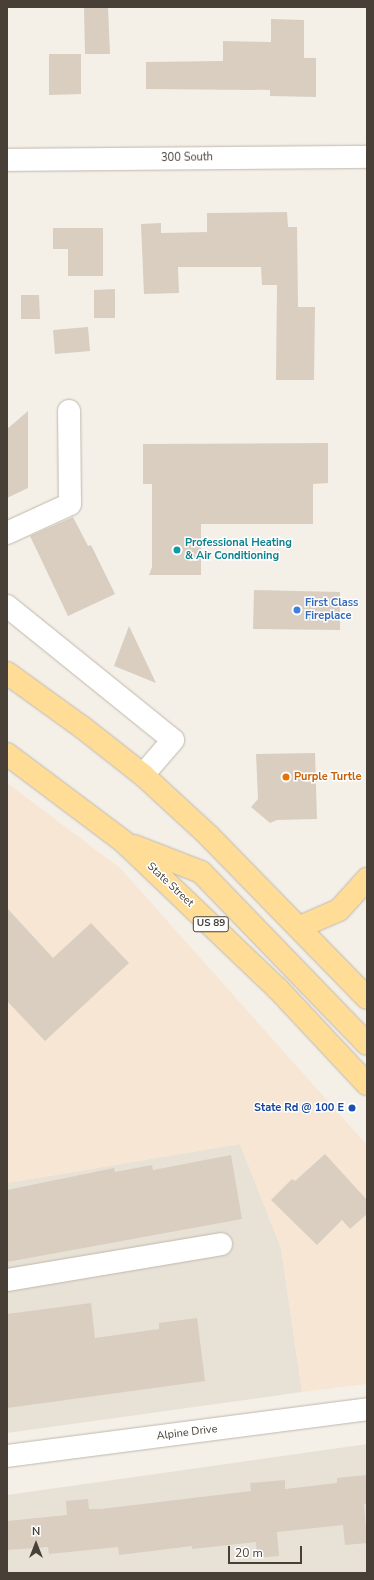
<!DOCTYPE html>
<style>
body{margin:0}
#map{position:relative;width:374px;height:1580px;overflow:hidden;background:#f4f0e8;font-family:"Nunito Sans",sans-serif}
div>[style]{position:absolute}
.residential>*{inset:0;background:#e8e2d6}
.commercial>*{inset:0;background:#f6e6d3}
.building>*{inset:0;background:#d9cec0}
.roads{filter:drop-shadow(0 0 1px #c0b7aa) drop-shadow(0 0 1px #c0b7aa)}
.minor>*{height:22px;margin:-11px;padding:0 11px;transform-origin:11px;border-radius:11px;background:#fff}
.major>*{height:22px;margin:-11px;padding:0 11px;transform-origin:11px;border-radius:11px;background:#ffdd96}
.dots>*{width:11px;height:11px;translate:-50% -50%;box-sizing:border-box;border:2px solid #fff;border-radius:50%}
span{translate:-50% -50%;white-space:nowrap;text-align:center;line-height:1.15;-webkit-text-stroke:3px #fff;paint-order:stroke}
.shield-label span{padding:1px 3px;background:#fff;border:1px solid;border-radius:3px;-webkit-text-stroke-width:0}
.shield-label{font-size:10px;color:#484036;font-weight:700}
.street-label{font-size:11px;color:#484036}
.culture-label{font-size:11px;color:#0d838f;font-weight:700}
.left{translate:0 -50%;text-align:left}
.shop-label{font-size:11px;color:#366cbe;font-weight:700}
.food-label{font-size:11px;color:#c56008;font-weight:700}
.transit-label{font-size:11px;color:#164399;font-weight:700}
.right{translate:-100% -50%;text-align:right}
.frame{position:absolute;inset:0;border:8px solid #484036;pointer-events:none}
.north{position:absolute;left:16px;top:1524px;width:40px;height:40px;-webkit-text-stroke:3px #fff;paint-order:stroke;rotate:0deg;font-size:11px;font-weight:700;line-height:16px;text-align:center;color:#484036}
.north::after{content:'';display:block;margin:auto;width:14px;height:18px;background:#484036;clip-path:polygon(50% 0,100% 100%,50% 72%,0 100%)}
.scale{position:absolute;left:228px;top:1546px;width:74px;height:18px;box-sizing:border-box;border:2px solid #484036;border-top:0;padding-left:5px;font-size:12px;line-height:14px;white-space:nowrap;color:#484036;-webkit-text-stroke:3px #fff;paint-order:stroke}
</style>
<div id="map">
<div class="residential">
<div style="clip-path:polygon(240px 1144px,281px 1248px,302px 1392px,7px 1433px,7px 1183px)"></div>
<div style="clip-path:polygon(367px 1444px,367px 1573px,7px 1573px,7px 1495px)"></div>
</div>
<div class="commercial">
<div style="clip-path:polygon(7px 783px,120px 868px,367px 1145px,367px 1384px,302px 1392px,281px 1248px,240px 1144px,7px 1183px)"></div>
</div>
<div class="building">
<div style="clip-path:polygon(108px 7px,110px 54px,85px 54px,84px 8px)"></div>
<div style="clip-path:polygon(271px 19px,304px 20px,304px 58px,316px 58px,316px 97px,270px 96px,270px 90px,146px 89px,146px 62px,223px 61px,223px 41px,271px 42px)"></div>
<div style="clip-path:polygon(49px 54px,81px 54px,81px 94px,49px 95px)"></div>
<div style="clip-path:polygon(287px 212px,288px 227px,297px 227px,298px 307px,315px 307px,314px 380px,276px 380px,277px 285px,262px 285px,261px 267px,178px 267px,179px 293px,144px 294px,141px 224px,161px 223px,161px 233px,207px 232px,207px 213px)"></div>
<div style="clip-path:polygon(53px 228px,103px 228px,103px 276px,68px 276px,68px 249px,53px 249px)"></div>
<div style="clip-path:polygon(115px 289px,115px 318px,94px 318px,94px 290px)"></div>
<div style="clip-path:polygon(21px 295px,39px 295px,40px 319px,21px 319px)"></div>
<div style="clip-path:polygon(88px 327px,90px 351px,55px 354px,53px 330px)"></div>
<div style="clip-path:polygon(28px 411px,28px 488px,7px 498px,7px 429px)"></div>
<div style="clip-path:polygon(328px 443px,328px 483px,313px 484px,313px 524px,201px 524px,201px 575px,149px 575px,152px 567px,152px 484px,143px 484px,143px 444px)"></div>
<div style="clip-path:polygon(73px 517px,88px 546px,91px 545px,115px 594px,68px 616px,30px 536px)"></div>
<div style="clip-path:polygon(254px 590px,340px 592px,340px 630px,253px 629px)"></div>
<div style="clip-path:polygon(129px 626px,156px 683px,114px 666px)"></div>
<div style="clip-path:polygon(315px 753px,317px 819px,277px 820px,270px 823px,251px 807px,258px 799px,256px 754px)"></div>
<div style="clip-path:polygon(7px 908px,53px 958px,91px 923px,129px 963px,45px 1041px,7px 1001px)"></div>
<div style="clip-path:polygon(325px 1154px,367px 1200px,367px 1214px,350px 1229px,342px 1220px,317px 1245px,271px 1200px,292px 1179px,295px 1181px)"></div>
<div style="clip-path:polygon(231px 1155px,242px 1219px,7px 1262px,7px 1190px,114px 1168px,115px 1172px,152px 1165px,153px 1170px)"></div>
<div style="clip-path:polygon(91px 1303px,95px 1338px,159px 1329px,159px 1323px,197px 1318px,205px 1381px,7px 1408px,7px 1314px)"></div>
<div style="clip-path:polygon(367px 1475px,367px 1504px,364px 1504px,367px 1543px,345px 1545px,343px 1525px,277px 1532px,279px 1556px,257px 1558px,256px 1542px,192px 1549px,192px 1546px,119px 1555px,118px 1547px,49px 1554px,48px 1547px,7px 1550px,7px 1521px,67px 1515px,66px 1501px,88px 1499px,89px 1509px,101px 1509px,251px 1491px,250px 1483px,285px 1480px,285px 1489px,337px 1483px,337px 1478px)"></div>
</div>
<div class="roads">
<div class="minor">
<div style="left:7px;top:160px;width:360px;rotate:-0.5deg"></div>
<div style="left:7px;top:533px;width:69px;rotate:-24.7deg"></div>
<div style="left:70px;top:504px;width:93px;rotate:-90.6deg"></div>
<div style="left:7px;top:606px;width:213px;rotate:38.9deg"></div>
<div style="left:173px;top:740px;width:46px;rotate:130.6deg"></div>
<div style="left:7px;top:1280px;width:217px;rotate:-9.5deg"></div>
<div style="left:7px;top:1456px;width:363px;rotate:-7.4deg"></div>
</div>
<div class="major">
<div style="left:7px;top:673px;width:92px;rotate:35.8deg"></div>
<div style="left:82px;top:727px;width:78px;rotate:38.2deg"></div>
<div style="left:143px;top:775px;width:90px;rotate:42.7deg"></div>
<div style="left:209px;top:836px;width:226px;rotate:45.7deg"></div>
<div style="left:7px;top:754px;width:146px;rotate:36.9deg"></div>
<div style="left:124px;top:842px;width:213px;rotate:43.7deg"></div>
<div style="left:278px;top:989px;width:130px;rotate:46.9deg"></div>
<div style="left:134px;top:846px;width:72px;rotate:21.2deg"></div>
<div style="left:201px;top:872px;width:239px;rotate:46deg"></div>
<div style="left:300px;top:927px;width:43px;rotate:-23.6deg"></div>
<div style="left:339px;top:910px;width:42px;rotate:-47.9deg"></div>
</div>
</div>
<div class="dots">
<div style="left:177px;top:550px;background:#0f9aa8"></div>
<div style="left:297px;top:610px;background:#3f7fe0"></div>
<div style="left:286px;top:777px;background:#e8710a"></div>
<div style="left:352px;top:1108px;background:#1a4fb4"></div>
</div>
<div class="shield-label">
<span style="left:211px;top:924px">US 89</span>
</div>
<div class="street-label">
<span style="left:187px;top:158px;rotate:-1deg">300 South</span>
<span style="left:170px;top:885px;rotate:43deg">State Street</span>
<span style="left:187px;top:1433px;rotate:-7deg">Alpine Drive</span>
</div>
<div class="culture-label">
<span class="left" style="left:185px;top:550px">Professional Heating<br>&amp; Air Conditioning</span>
</div>
<div class="shop-label">
<span class="left" style="left:305px;top:610px">First Class<br>Fireplace</span>
</div>
<div class="food-label">
<span class="left" style="left:294px;top:777px">Purple Turtle</span>
</div>
<div class="transit-label">
<span class="right" style="left:344px;top:1108px">State Rd @ 100 E</span>
</div>
<div class="frame"></div>
<div class="north">N</div>
<div class="scale">20 m</div>
</div>
